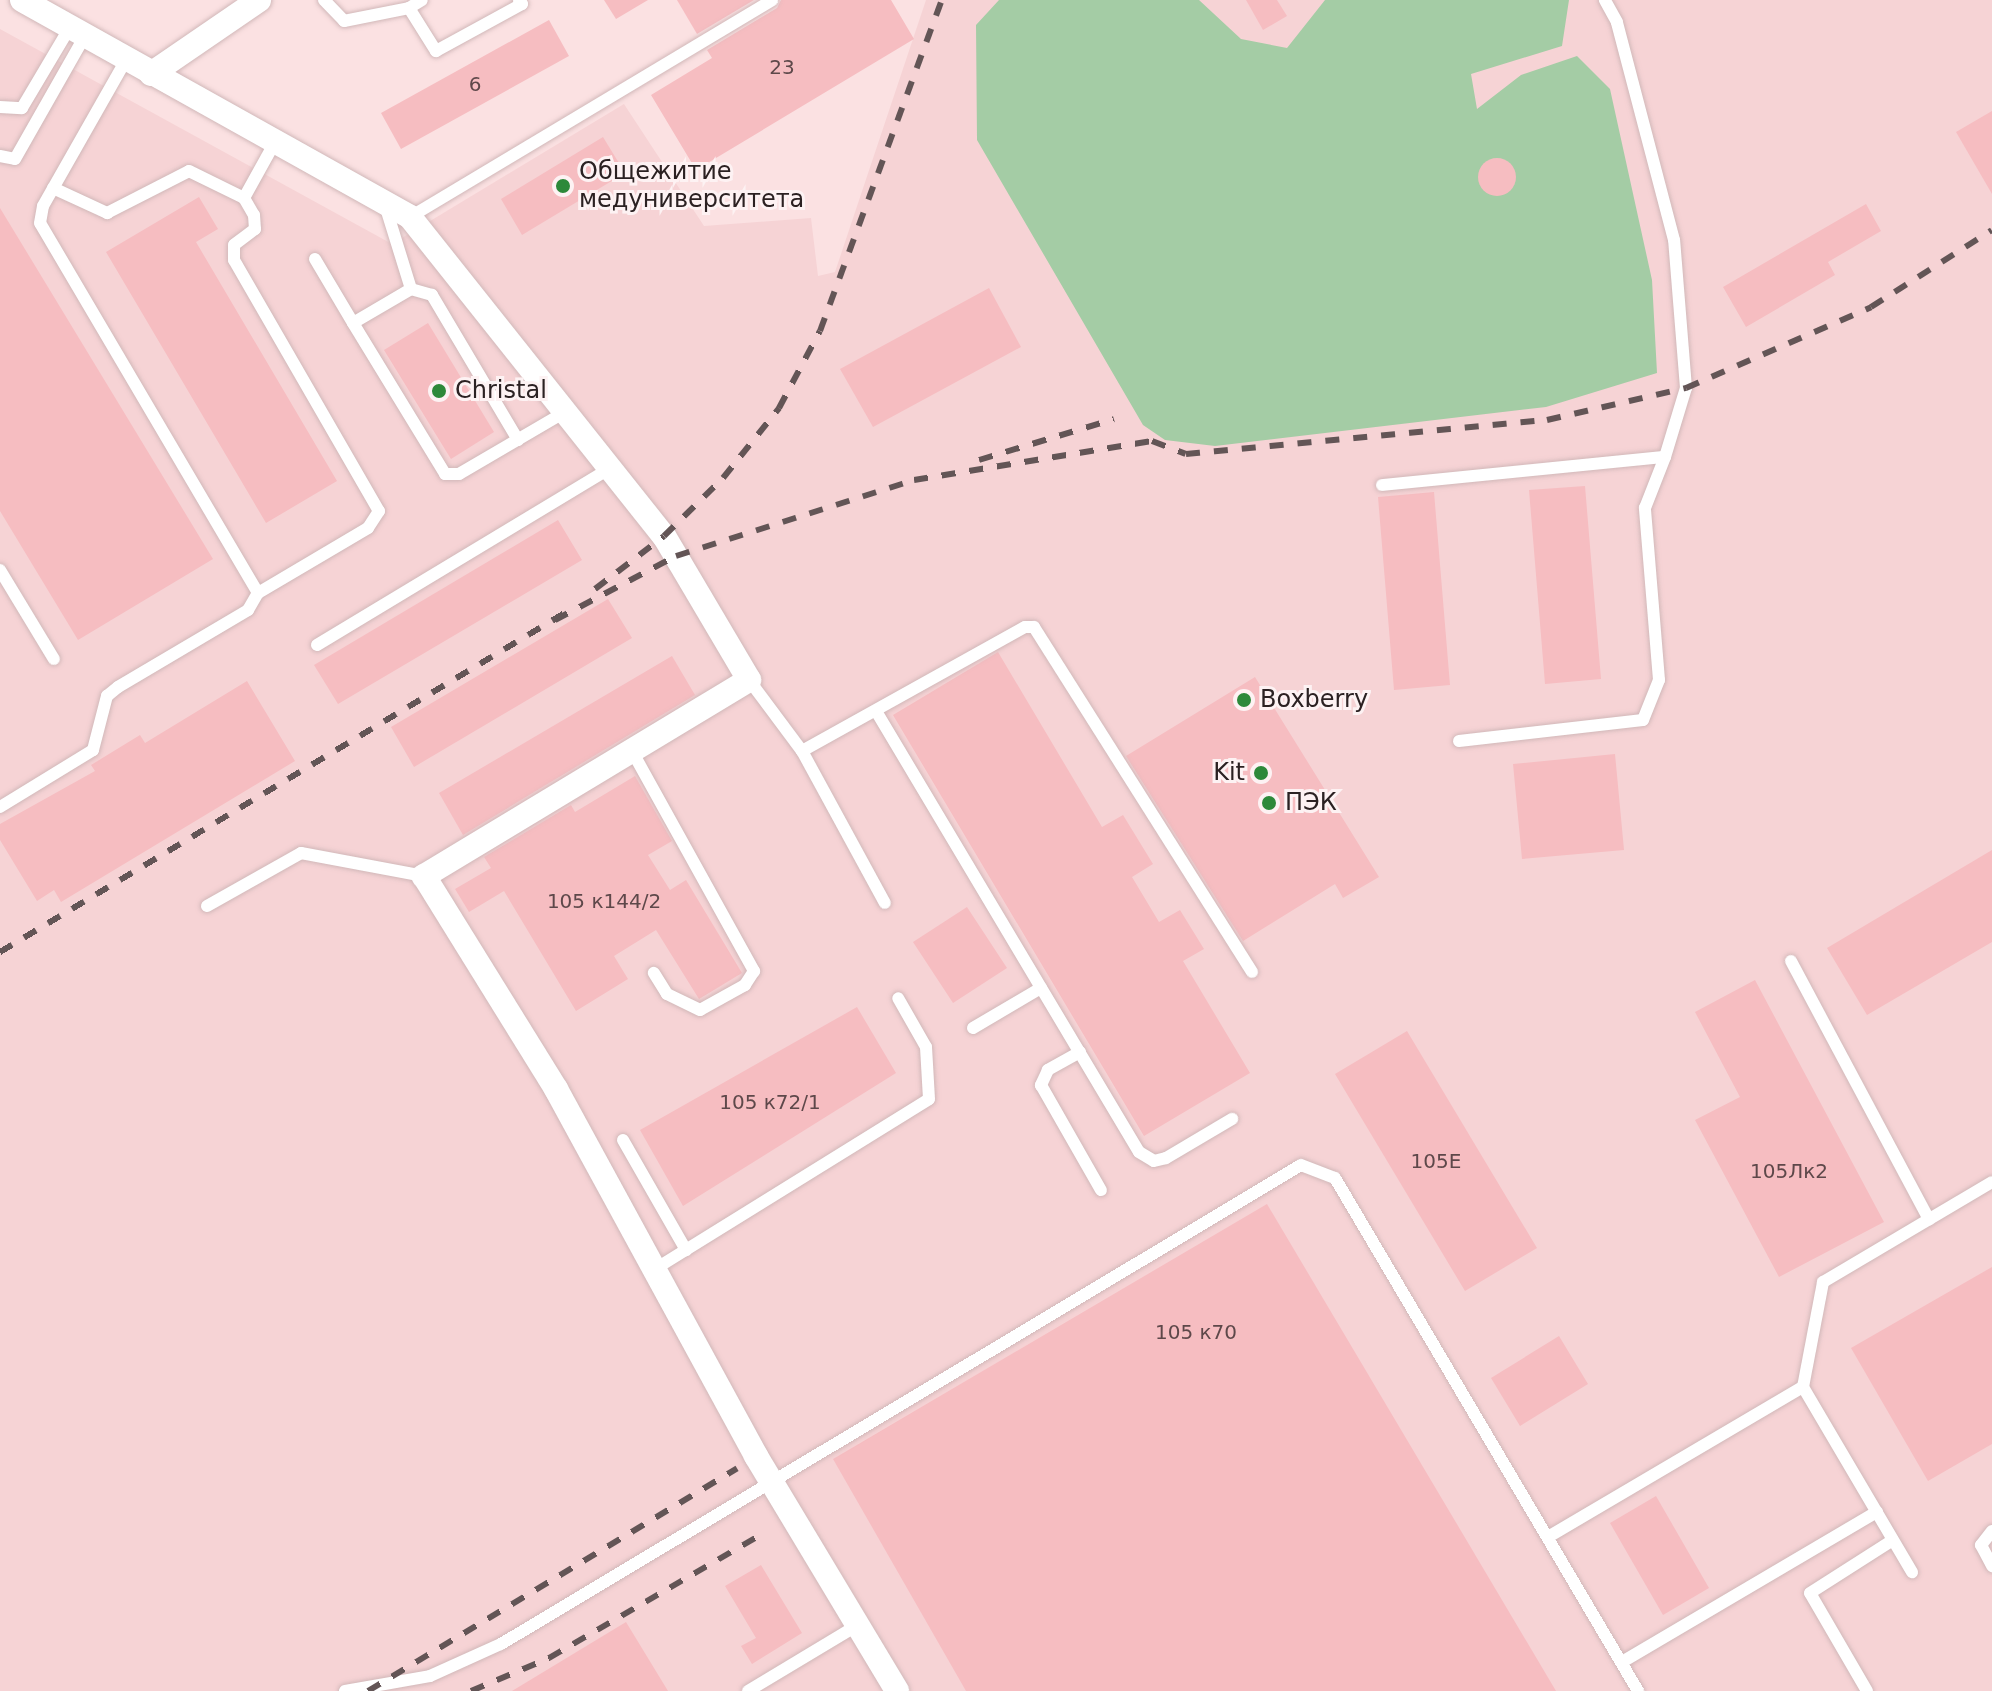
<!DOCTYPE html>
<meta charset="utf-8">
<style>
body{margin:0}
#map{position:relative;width:1992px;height:1691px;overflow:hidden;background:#fbe1e2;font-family:"DejaVu Sans",sans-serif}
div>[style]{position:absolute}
.built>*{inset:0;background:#f6d3d5}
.green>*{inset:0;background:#a4cca5}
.building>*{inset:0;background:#f6bdc1}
.round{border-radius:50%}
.roads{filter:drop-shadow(0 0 2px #d1b8b9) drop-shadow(0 0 2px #d1b8b9)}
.lane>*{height:12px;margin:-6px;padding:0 6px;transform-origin:6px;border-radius:6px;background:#fff}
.street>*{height:24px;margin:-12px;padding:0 12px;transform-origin:12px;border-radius:12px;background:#fff}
.rail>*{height:6px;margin-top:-3px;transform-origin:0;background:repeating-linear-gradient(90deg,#635556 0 14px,transparent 0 28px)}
.dots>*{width:22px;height:22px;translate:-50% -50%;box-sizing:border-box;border:4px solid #fdf2f3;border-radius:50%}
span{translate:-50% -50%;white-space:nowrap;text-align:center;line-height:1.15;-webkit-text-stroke:6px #fdf2f3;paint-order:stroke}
.number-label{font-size:20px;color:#5e484a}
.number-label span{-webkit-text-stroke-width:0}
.poi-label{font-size:24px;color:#2b2122}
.left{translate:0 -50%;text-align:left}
.right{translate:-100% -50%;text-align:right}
</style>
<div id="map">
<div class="built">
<div style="clip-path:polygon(926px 0,1992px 0,1992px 1691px,0 1691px,0 29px,392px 244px,624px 104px,704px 226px,811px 218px,818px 276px,835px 272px)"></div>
</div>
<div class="green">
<div style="clip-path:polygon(999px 0,1199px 0,1241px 39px,1287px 48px,1325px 0,1569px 0,1562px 46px,1471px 74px,1477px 109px,1521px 75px,1577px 56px,1610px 89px,1652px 280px,1657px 373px,1546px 407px,1215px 446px,1165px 440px,1143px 425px,977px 140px,976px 25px)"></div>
</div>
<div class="building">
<div style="clip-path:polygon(604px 0,648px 0,616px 19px)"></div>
<div style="clip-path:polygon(677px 0,754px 0,697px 34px)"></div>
<div style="clip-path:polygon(781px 0,891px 0,914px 39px,696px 170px,651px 95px,712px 58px,707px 50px,777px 8px)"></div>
<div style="clip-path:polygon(1246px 0,1277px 0,1287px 16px,1263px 30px)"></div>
<div style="clip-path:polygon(549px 20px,569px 56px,401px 149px,381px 113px)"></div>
<div style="clip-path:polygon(1992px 111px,1992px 194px,1956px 132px)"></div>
<div style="clip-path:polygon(603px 137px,625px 173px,522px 235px,501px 199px)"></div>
<div class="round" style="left:1478px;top:158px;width:38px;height:38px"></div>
<div style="clip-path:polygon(199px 197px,218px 229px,196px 242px,337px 481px,266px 523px,106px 252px)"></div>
<div style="clip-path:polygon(1866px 204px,1881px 231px,1828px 262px,1835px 275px,1746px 327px,1723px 287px)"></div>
<div style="clip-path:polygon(0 208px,213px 559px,78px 640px,0 511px)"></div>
<div style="clip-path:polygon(989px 288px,1021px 347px,873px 427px,840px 369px)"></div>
<div style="clip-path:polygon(428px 323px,494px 432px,451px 459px,384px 350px)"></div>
<div style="clip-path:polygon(1585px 486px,1601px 679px,1545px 684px,1529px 490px)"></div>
<div style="clip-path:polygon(1434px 492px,1450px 685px,1394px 690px,1378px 497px)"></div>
<div style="clip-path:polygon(558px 520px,582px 560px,338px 704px,314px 665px)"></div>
<div style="clip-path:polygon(608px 599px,632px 638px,414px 767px,391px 727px)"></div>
<div style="clip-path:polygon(998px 652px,1102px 827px,1123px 815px,1153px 864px,1132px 877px,1159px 922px,1180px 910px,1204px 949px,1183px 961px,1250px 1073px,1144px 1136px,893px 715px)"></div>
<div style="clip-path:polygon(672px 656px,695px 695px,463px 835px,439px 793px)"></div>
<div style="clip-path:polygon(1255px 677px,1379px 877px,1343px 898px,1335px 884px,1243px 941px,1126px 756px)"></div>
<div style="clip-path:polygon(247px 681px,295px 761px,61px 902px,54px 890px,37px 901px,0 840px,0 824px,95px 771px,91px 765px,140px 735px,145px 743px)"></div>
<div style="clip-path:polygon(1615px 754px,1624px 850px,1522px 859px,1513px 764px)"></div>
<div style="clip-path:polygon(635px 776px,672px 841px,648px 855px,670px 890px,686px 880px,742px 973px,699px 999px,656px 930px,614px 956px,628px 979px,576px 1011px,504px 891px,469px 912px,455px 889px,491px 868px,484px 857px,571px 805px,575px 812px)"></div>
<div style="clip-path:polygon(1992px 850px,1992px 942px,1867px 1015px,1827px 948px)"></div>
<div style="clip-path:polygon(967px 907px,1007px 968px,953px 1003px,913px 942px)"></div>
<div style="clip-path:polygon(1755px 980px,1884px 1222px,1779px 1277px,1695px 1120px,1740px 1097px,1695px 1012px)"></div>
<div style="clip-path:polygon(857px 1007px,896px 1073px,683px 1206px,640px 1130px)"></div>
<div style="clip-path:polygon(1407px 1031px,1537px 1248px,1465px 1291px,1335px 1074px)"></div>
<div style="clip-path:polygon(1267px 1204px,1556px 1691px,966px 1691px,833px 1459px)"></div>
<div style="clip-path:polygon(1992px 1267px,1992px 1444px,1928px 1481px,1851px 1348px)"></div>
<div style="clip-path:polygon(1559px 1336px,1588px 1384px,1520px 1426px,1491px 1378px)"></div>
<div style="clip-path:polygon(1656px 1496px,1709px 1588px,1663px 1615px,1610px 1523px)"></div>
<div style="clip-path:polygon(761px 1565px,802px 1633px,752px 1664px,741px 1646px,756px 1638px,725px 1586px)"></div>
<div style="clip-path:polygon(626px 1622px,668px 1691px,512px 1691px)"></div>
</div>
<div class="roads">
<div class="lane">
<div style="left:324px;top:0;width:29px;rotate:46deg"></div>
<div style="left:344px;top:21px;width:66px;rotate:-11.3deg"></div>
<div style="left:409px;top:8px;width:15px;rotate:-32deg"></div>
<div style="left:409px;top:8px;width:51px;rotate:57.9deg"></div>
<div style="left:436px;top:51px;width:98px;rotate:-28.7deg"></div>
<div style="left:522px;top:4px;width:5px;rotate:-127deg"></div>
<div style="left:0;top:107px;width:22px;rotate:3deg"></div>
<div style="left:22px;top:108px;width:94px;rotate:-59.3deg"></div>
<div style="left:0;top:156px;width:15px;rotate:11deg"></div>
<div style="left:15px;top:159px;width:142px;rotate:-60.4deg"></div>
<div style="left:53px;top:188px;width:60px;rotate:24.8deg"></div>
<div style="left:107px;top:213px;width:92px;rotate:-27.1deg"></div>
<div style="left:189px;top:171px;width:61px;rotate:26.1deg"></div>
<div style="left:244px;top:198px;width:20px;rotate:60deg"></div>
<div style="left:254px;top:215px;width:14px;rotate:86deg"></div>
<div style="left:255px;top:229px;width:26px;rotate:143deg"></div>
<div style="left:234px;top:245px;width:15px;rotate:90deg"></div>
<div style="left:234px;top:260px;width:290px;rotate:60deg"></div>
<div style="left:379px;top:511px;width:20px;rotate:123deg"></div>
<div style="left:368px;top:528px;width:128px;rotate:149.4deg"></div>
<div style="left:244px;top:198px;width:64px;rotate:-61deg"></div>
<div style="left:385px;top:205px;width:88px;rotate:72.8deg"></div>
<div style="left:410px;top:217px;width:422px;rotate:-30.9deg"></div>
<div style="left:315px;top:259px;width:74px;rotate:59.3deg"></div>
<div style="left:518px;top:440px;width:169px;rotate:-120.7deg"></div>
<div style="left:432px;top:295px;width:22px;rotate:-164deg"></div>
<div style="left:411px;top:289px;width:67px;rotate:149.6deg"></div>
<div style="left:353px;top:323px;width:177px;rotate:58.6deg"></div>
<div style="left:445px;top:474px;width:14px"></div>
<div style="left:459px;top:474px;width:123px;rotate:-30.3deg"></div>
<div style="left:1382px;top:485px;width:284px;rotate:-5.7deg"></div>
<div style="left:1665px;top:457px;width:72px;rotate:-73.1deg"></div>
<div style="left:1686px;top:388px;width:148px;rotate:-94.6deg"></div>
<div style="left:1674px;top:240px;width:225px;rotate:-104.7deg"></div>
<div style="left:1617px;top:22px;width:25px;rotate:-119deg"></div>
<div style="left:0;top:570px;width:104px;rotate:58.8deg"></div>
<div style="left:317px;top:645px;width:342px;rotate:-31.1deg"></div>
<div style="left:749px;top:680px;width:89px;rotate:53.3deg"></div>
<div style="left:802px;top:751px;width:173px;rotate:61.4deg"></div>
<div style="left:876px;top:711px;width:513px;rotate:59.19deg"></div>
<div style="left:1139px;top:1152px;width:17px;rotate:31deg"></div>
<div style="left:1154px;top:1161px;width:12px;rotate:-14deg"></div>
<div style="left:1166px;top:1158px;width:77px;rotate:-30.6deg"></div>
<div style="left:1459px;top:741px;width:185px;rotate:-6.5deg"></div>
<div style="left:1643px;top:720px;width:43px;rotate:-68.2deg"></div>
<div style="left:1659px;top:680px;width:173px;rotate:-94.7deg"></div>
<div style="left:1645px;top:508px;width:55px;rotate:-68.6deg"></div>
<div style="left:632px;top:751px;width:252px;rotate:61deg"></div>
<div style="left:754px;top:971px;width:17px;rotate:123deg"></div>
<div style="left:745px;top:985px;width:51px;rotate:150.9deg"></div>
<div style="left:700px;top:1010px;width:37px;rotate:-154deg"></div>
<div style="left:667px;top:994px;width:25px;rotate:-122deg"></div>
<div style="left:802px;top:751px;width:255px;rotate:-29.1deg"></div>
<div style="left:1025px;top:627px;width:9px"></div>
<div style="left:1034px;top:627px;width:408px;rotate:57.7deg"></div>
<div style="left:0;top:807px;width:109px;rotate:-31.5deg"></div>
<div style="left:93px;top:750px;width:56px;rotate:-75.5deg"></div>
<div style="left:107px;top:696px;width:14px;rotate:-39deg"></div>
<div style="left:118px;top:687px;width:151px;rotate:-30.6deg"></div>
<div style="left:248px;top:610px;width:20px;rotate:-60deg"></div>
<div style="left:258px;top:593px;width:429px;rotate:-120.5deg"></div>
<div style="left:40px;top:223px;width:17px;rotate:-80deg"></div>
<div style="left:43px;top:206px;width:168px;rotate:-60.4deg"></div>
<div style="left:207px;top:906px;width:108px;rotate:-29.4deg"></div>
<div style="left:301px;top:853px;width:125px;rotate:10.6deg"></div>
<div style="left:1791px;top:961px;width:293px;rotate:61.9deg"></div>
<div style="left:973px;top:1028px;width:79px;rotate:-30.5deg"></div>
<div style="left:1080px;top:1052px;width:37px;rotate:151deg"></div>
<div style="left:1048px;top:1070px;width:17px;rotate:115deg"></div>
<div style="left:1041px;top:1085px;width:121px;rotate:60.3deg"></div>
<div style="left:623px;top:1140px;width:127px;rotate:60.2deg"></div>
<div style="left:655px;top:1269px;width:322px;rotate:-31.8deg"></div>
<div style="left:929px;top:1099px;width:52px;rotate:-93.3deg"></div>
<div style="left:926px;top:1047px;width:56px;rotate:-119.7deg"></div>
<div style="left:1803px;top:1387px;width:215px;rotate:59.5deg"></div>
<div style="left:1992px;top:1531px;width:18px;rotate:128deg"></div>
<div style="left:1981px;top:1545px;width:24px;rotate:62deg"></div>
<div style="left:1548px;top:1537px;width:296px;rotate:-30.5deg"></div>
<div style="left:1803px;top:1387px;width:107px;rotate:-79.2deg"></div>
<div style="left:1823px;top:1282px;width:196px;rotate:-30.6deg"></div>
<div style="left:1622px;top:1662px;width:296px;rotate:-30.5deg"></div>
<div style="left:345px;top:1691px;width:86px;rotate:-10deg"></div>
<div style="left:430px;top:1676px;width:78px;rotate:-24.3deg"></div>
<div style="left:501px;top:1644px;width:932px;rotate:-30.91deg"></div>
<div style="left:1301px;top:1165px;width:36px;rotate:21deg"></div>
<div style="left:1335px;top:1178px;width:596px;rotate:59.43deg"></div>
<div style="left:748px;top:1691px;width:128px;rotate:-31deg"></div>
<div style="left:1867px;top:1691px;width:113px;rotate:-120.2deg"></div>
<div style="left:1810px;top:1593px;width:98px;rotate:-32.6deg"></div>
</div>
<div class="street">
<div style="left:22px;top:0;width:445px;rotate:29.2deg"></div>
<div style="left:410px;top:217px;width:408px;rotate:51.5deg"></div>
<div style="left:664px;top:536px;width:167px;rotate:59.4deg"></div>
<div style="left:749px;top:680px;width:380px;rotate:148.9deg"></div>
<div style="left:424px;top:876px;width:251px;rotate:58.2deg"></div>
<div style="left:556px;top:1089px;width:418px;rotate:61.4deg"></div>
<div style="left:756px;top:1456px;width:274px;rotate:59deg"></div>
<div style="left:151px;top:74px;width:131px;rotate:-34.4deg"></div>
</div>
</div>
<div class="rail">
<div style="left:979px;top:460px;width:141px;rotate:-16.9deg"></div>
<div style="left:595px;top:589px;width:87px;rotate:-37.5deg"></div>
<div style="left:664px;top:536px;width:83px;rotate:-44.5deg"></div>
<div style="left:723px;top:478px;width:90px;rotate:-51.3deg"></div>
<div style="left:779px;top:408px;width:87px;rotate:-62deg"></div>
<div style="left:820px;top:331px;width:353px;rotate:-69.8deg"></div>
<div style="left:555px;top:620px;width:137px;rotate:-27.9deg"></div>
<div style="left:676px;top:556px;width:250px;rotate:-17.7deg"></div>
<div style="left:914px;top:480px;width:241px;rotate:-9.3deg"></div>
<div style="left:1152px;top:441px;width:36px;rotate:21deg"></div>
<div style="left:1186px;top:454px;width:363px;rotate:-5.4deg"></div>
<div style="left:1547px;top:420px;width:143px;rotate:-13deg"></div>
<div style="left:1686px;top:388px;width:202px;rotate:-23.6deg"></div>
<div style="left:1871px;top:307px;width:143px;rotate:-32.5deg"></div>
<div style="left:0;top:952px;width:657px;rotate:-30.98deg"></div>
<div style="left:368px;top:1691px;width:431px;rotate:-31.1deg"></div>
<div style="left:471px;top:1691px;width:85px;rotate:-22.9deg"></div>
<div style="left:549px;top:1658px;width:243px;rotate:-30.2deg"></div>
</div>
<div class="dots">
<div style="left:563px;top:186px;background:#2d893a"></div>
<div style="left:439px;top:391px;background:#2d893a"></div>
<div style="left:1244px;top:700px;background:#2d893a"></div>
<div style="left:1261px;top:773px;background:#2d893a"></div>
<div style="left:1269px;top:803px;background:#2d893a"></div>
</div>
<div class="number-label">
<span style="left:782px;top:67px">23</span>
<span style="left:475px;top:84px">6</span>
<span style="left:604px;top:901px">105 к144/2</span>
<span style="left:770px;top:1102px">105 к72/1</span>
<span style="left:1436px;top:1161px">105Е</span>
<span style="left:1789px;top:1171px">105Лк2</span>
<span style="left:1196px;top:1332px">105 к70</span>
</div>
<div class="poi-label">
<span class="left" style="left:579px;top:186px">Общежитие<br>медуниверситета</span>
<span class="left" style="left:455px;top:391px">Christal</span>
<span class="left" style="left:1260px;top:700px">Boxberry</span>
<span class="right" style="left:1245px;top:773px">Kit</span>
<span class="left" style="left:1285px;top:803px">ПЭК</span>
</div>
</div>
